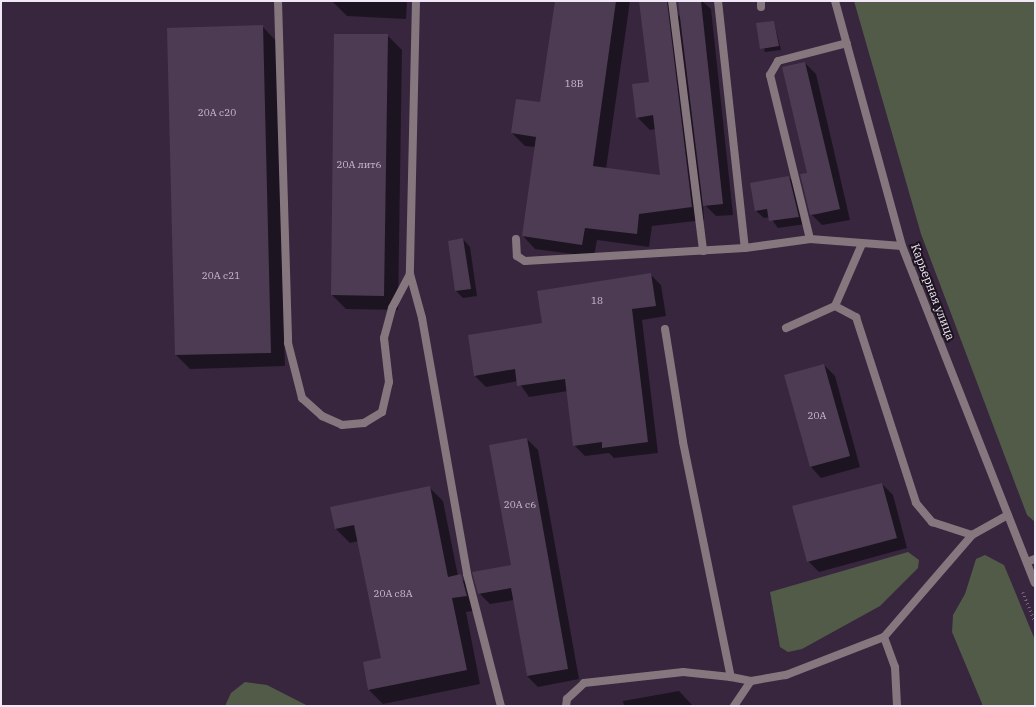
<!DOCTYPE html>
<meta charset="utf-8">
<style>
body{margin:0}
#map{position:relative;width:1036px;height:707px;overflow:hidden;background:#38263f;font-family:"IBM Plex Serif",serif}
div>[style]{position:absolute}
.green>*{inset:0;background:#515b47}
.shadow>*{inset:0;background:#0007}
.building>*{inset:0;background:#4d3b53}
.path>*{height:2.5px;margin-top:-1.25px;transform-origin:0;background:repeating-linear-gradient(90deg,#77677d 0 1px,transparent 0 4px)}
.service>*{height:8px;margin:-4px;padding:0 4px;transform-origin:4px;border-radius:4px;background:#86777f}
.tertiary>*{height:8px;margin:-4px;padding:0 4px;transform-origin:4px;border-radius:4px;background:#86777f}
span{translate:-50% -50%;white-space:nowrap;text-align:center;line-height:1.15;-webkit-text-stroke:4px #1b131e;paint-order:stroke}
.number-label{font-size:10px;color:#c9bcce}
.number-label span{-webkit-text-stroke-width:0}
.street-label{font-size:12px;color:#f2e7f7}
.frame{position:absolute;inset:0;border:2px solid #f2e7f7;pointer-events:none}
</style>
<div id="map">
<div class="green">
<div style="clip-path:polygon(854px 1px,1035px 1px,1035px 522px,1027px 515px,921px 234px)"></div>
<div style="clip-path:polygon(908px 552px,919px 560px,918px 568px,880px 606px,802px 649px,788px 652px,780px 647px,770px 592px)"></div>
<div style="clip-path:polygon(985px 555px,1004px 565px,1035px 640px,1035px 706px,983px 706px,952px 632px,953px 615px,965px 594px,976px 559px)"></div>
<div style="clip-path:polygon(245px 682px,267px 685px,308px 706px,225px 706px,231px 693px)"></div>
</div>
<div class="shadow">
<div style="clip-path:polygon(407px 1px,406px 19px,347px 16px,333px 2px)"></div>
<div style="clip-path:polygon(556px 1px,630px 1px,606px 169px,662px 176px,656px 129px,650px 130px,637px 117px,650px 83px,640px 1px,668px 1px,680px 17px,679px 1px,702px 1px,711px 9px,733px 215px,716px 216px,705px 205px,702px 185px,704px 220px,652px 226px,649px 247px,597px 240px,594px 257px,535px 249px,523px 236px,535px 147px,525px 146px,512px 133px,541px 103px)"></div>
<div style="clip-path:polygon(774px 22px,781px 50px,765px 52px,757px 24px)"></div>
<div style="clip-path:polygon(262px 26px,276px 41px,285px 366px,190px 369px,176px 355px,168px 29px)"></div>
<div style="clip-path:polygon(387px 35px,402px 50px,398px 310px,346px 309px,332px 295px)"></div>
<div style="clip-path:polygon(805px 63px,816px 74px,850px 220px,822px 225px,811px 214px)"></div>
<div style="clip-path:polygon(789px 177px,796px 184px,806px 224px,778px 228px,770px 217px,764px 218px,756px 211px,751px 184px)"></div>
<div style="clip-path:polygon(463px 239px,470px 247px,477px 296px,463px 298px,456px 291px,449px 242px)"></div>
<div style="clip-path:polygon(650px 274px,661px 285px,666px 316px,642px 320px,658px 453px,614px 458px,609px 453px,585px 456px,574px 445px,568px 391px,529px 397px,518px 381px,486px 387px,475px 376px,543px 324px)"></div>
<div style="clip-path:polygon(824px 365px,835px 376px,860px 467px,821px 478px,811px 467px)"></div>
<div style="clip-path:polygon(527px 439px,538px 450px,579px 679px,538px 687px,527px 676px,514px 600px,490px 604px,479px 593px,512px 566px)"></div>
<div style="clip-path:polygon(882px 484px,893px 495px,907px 548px,819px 572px,808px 561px)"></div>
<div style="clip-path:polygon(429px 487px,443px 501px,458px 576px,475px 590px,480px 610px,466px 612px,480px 684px,383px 704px,369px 690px,382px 659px,359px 541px,350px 543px,336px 529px,331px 507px)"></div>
<div style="clip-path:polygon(679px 691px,693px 706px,624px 706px,623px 701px)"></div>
</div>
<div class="building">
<div style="clip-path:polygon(555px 1px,616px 1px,593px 166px,660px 175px,653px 115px,636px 118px,632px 84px,649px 82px,639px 1px,667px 1px,692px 207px,639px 214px,637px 234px,585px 228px,582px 245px,522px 236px,536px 137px,511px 133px,516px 99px,540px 102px)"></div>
<div style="clip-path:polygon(678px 1px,701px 1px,723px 204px,703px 206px)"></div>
<div style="clip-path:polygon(774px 21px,779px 46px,760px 49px,756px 23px)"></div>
<div style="clip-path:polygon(263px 25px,271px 353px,175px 355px,167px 28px)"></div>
<div style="clip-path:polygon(334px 34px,388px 34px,384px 296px,331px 295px)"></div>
<div style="clip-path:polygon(805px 62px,840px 209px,817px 214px,810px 215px,800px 174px,807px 173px,782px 67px)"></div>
<div style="clip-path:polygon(789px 176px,799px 217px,769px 221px,767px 209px,755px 211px,750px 183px)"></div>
<div style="clip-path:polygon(463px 238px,471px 289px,455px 291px,448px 241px)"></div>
<div style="clip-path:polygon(651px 273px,656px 306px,632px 309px,648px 442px,602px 448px,602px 442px,573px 446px,565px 379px,517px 386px,515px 369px,474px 376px,468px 335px,542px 323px,537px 291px)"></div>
<div style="clip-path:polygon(824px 364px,850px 456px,810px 467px,784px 375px)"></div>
<div style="clip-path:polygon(527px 438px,568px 669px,527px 676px,511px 588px,478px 594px,472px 572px,511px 565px,489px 445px)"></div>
<div style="clip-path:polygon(882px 483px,897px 538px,807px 562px,792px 506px)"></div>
<div style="clip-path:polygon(430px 486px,448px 577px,461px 574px,467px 596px,452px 598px,467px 670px,368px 690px,363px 662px,381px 658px,354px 525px,335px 529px,330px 507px)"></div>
</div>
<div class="path">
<div style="left:1023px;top:592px;width:31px;rotate:68deg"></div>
</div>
<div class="service">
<div style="left:278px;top:1px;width:342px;rotate:88.3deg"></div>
<div style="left:288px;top:343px;width:57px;rotate:75.7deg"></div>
<div style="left:302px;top:398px;width:27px;rotate:42deg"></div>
<div style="left:322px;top:416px;width:22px;rotate:24deg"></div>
<div style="left:342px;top:425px;width:22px;rotate:-5deg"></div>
<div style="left:364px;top:423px;width:21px;rotate:-31deg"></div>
<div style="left:382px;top:412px;width:31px;rotate:-77deg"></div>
<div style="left:389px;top:382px;width:44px;rotate:-96.5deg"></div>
<div style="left:384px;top:338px;width:31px;rotate:-75deg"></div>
<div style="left:392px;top:308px;width:38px;rotate:-62deg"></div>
<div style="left:416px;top:1px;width:273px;rotate:91.3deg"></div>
<div style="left:410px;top:274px;width:46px;rotate:74.7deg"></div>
<div style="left:422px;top:318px;width:260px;rotate:80deg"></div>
<div style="left:467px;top:574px;width:136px;rotate:75.6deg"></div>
<div style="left:672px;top:1px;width:252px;rotate:82.9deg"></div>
<div style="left:718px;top:1px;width:248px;rotate:83.8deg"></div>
<div style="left:761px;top:7px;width:6px;rotate:-90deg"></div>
<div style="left:516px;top:239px;width:17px;rotate:87deg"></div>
<div style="left:517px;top:256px;width:9px;rotate:32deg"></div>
<div style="left:525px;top:261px;width:220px;rotate:-3.4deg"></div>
<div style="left:745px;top:248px;width:66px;rotate:-7.9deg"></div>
<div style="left:810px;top:239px;width:92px;rotate:4.4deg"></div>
<div style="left:810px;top:239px;width:169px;rotate:-103.7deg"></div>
<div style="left:770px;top:75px;width:16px;rotate:-60deg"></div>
<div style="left:778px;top:61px;width:71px;rotate:-14.6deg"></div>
<div style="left:835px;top:306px;width:68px;rotate:-66.5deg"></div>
<div style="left:786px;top:328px;width:54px;rotate:-24.2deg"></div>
<div style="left:835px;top:306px;width:24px;rotate:28deg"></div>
<div style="left:856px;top:317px;width:195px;rotate:72.1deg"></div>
<div style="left:916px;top:503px;width:25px;rotate:50deg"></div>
<div style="left:932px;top:522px;width:42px;rotate:18deg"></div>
<div style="left:665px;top:329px;width:114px;rotate:80.9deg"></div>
<div style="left:683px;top:442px;width:240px;rotate:78.5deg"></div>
<div style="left:731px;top:677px;width:20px;rotate:11deg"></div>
<div style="left:1027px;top:562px;width:9px;rotate:-21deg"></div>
<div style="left:884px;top:637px;width:32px;rotate:70deg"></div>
<div style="left:895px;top:667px;width:39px;rotate:87deg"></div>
<div style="left:566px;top:706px;width:7px;rotate:-82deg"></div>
<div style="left:567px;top:699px;width:23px;rotate:-43deg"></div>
<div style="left:584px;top:683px;width:100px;rotate:-6.3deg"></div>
<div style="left:683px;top:672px;width:48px;rotate:5.9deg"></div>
<div style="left:734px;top:706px;width:30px;rotate:-56deg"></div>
<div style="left:751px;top:681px;width:36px;rotate:-10deg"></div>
<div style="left:786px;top:675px;width:105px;rotate:-21.2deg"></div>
<div style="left:884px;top:637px;width:135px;rotate:-49.2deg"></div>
<div style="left:972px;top:535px;width:41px;rotate:-29.1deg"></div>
</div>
<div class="tertiary">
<div style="left:835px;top:1px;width:254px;rotate:74.7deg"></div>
<div style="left:902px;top:246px;width:362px;rotate:68.5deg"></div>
</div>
<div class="number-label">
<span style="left:574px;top:84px">18В</span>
<span style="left:217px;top:113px">20А с20</span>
<span style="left:359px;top:165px">20А лит6</span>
<span style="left:221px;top:276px">20А с21</span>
<span style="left:597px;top:301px">18</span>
<span style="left:817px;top:416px">20А</span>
<span style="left:520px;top:505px">20А с6</span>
<span style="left:393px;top:594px">20А с8А</span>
</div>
<div class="street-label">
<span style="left:933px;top:292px;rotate:69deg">Карьерная улица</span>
</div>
<div class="frame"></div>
</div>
